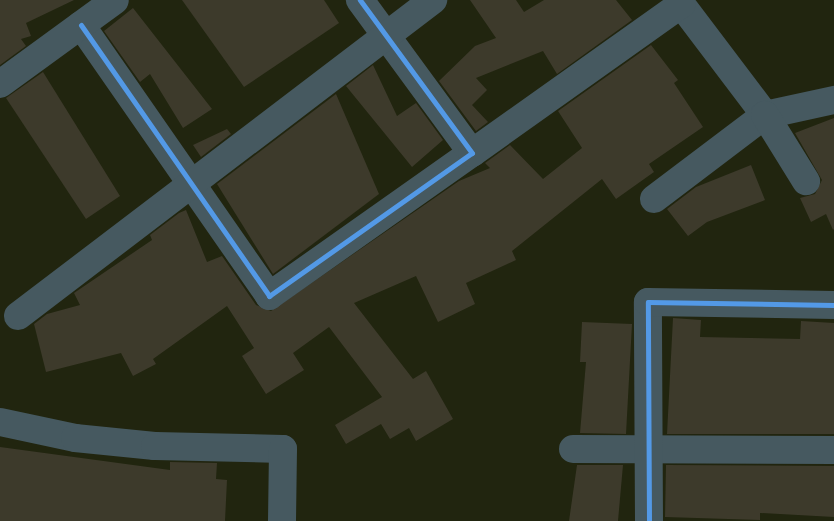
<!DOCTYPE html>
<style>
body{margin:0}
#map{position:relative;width:834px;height:521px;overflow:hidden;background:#21250f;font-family:Lora,serif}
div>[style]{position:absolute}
.building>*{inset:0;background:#3d3a2b}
.minor>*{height:28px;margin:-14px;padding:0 14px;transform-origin:14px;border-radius:14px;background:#465960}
.cycleway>*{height:5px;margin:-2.5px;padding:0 2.5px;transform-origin:2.5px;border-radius:2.5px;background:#5399e6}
span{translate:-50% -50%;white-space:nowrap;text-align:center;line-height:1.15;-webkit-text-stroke:4px #111405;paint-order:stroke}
</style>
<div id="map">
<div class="building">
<div style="clip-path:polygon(0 0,74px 0,26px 23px,31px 36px,21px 39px,26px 46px,0 65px)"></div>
<div style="clip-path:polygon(182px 0,324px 0,339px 23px,244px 87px)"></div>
<div style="clip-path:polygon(470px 0,516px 0,524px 12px,544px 0,616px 0,632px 20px,557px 74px,543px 51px,476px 78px,487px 90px,472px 105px,488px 122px,476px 131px,439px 81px,475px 46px,496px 38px)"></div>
<div style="clip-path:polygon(133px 8px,212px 109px,183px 128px,150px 74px,140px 82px,104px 31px)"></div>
<div style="clip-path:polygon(651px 45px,678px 80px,674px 83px,703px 127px,649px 164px,654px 172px,616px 199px,602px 179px,512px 251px,516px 260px,466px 283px,475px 304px,438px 322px,416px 276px,354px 303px,413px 379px,426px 371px,453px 419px,416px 441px,409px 428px,390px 439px,381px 424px,346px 444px,335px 425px,382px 397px,329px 327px,293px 353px,304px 370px,266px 394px,242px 356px,254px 348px,227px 306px,153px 359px,156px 364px,133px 376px,121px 353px,46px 372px,34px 324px,47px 314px,80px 305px,74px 293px,152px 240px,150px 235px,179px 213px,186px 210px,207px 262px,222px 256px,256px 305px,271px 311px,459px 181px,490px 168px,485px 163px,510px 145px,543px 179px,582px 148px,558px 111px)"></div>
<div style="clip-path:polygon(373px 65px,397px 116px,416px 103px,443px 140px,412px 167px,346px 86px)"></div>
<div style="clip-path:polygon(43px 72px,120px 196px,86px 219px,6px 98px)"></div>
<div style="clip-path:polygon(336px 94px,379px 194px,273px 274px,217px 184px)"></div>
<div style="clip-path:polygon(834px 118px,834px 229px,833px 230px,826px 214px,811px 222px,800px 198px,815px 194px,822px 180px,795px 133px)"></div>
<div style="clip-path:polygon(227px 129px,231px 134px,201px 157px,193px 145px)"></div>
<div style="clip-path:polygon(751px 165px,765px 200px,707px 222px,688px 236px,667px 209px,696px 187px)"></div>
<div style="clip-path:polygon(673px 318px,701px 320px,700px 337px,800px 339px,801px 321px,834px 323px,834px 434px,667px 434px)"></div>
<div style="clip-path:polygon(582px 322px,632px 324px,626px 434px,580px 433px,586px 362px,580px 362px)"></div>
<div style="clip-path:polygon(0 447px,170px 470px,170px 462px,217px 463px,216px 479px,227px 480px,225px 521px,0 521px)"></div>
<div style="clip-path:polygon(577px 465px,623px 465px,618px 521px,569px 521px)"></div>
<div style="clip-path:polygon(666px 465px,834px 466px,834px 517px,760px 513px,760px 520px,665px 517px)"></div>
</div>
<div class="minor">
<div style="left:678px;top:0;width:144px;rotate:52.9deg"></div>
<div style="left:765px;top:115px;width:71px;rotate:-12.3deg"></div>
<div style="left:81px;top:25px;width:330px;rotate:55.2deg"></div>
<div style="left:269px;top:296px;width:248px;rotate:-35.2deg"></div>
<div style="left:472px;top:153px;width:190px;rotate:-126.2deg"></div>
<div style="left:0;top:84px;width:142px;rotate:-36.1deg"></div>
<div style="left:472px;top:153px;width:257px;rotate:-35.4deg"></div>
<div style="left:654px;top:199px;width:139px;rotate:-37.1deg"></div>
<div style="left:765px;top:115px;width:78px;rotate:58.2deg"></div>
<div style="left:18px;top:316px;width:522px;rotate:-37.29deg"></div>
<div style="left:0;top:422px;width:77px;rotate:12deg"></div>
<div style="left:75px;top:438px;width:80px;rotate:5.7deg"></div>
<div style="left:155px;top:446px;width:128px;rotate:1.3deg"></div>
<div style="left:283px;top:449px;width:72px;rotate:90.8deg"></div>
<div style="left:573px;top:449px;width:261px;rotate:0.2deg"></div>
<div style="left:649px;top:521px;width:219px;rotate:-90.3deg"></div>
<div style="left:648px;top:302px;width:186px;rotate:0.9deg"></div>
</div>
<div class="cycleway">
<div style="left:81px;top:25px;width:330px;rotate:55.2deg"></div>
<div style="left:269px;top:296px;width:248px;rotate:-35.2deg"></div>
<div style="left:472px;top:153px;width:190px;rotate:-126.2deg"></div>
<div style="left:649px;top:521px;width:219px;rotate:-90.3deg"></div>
<div style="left:648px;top:302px;width:186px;rotate:0.9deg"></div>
</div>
</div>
